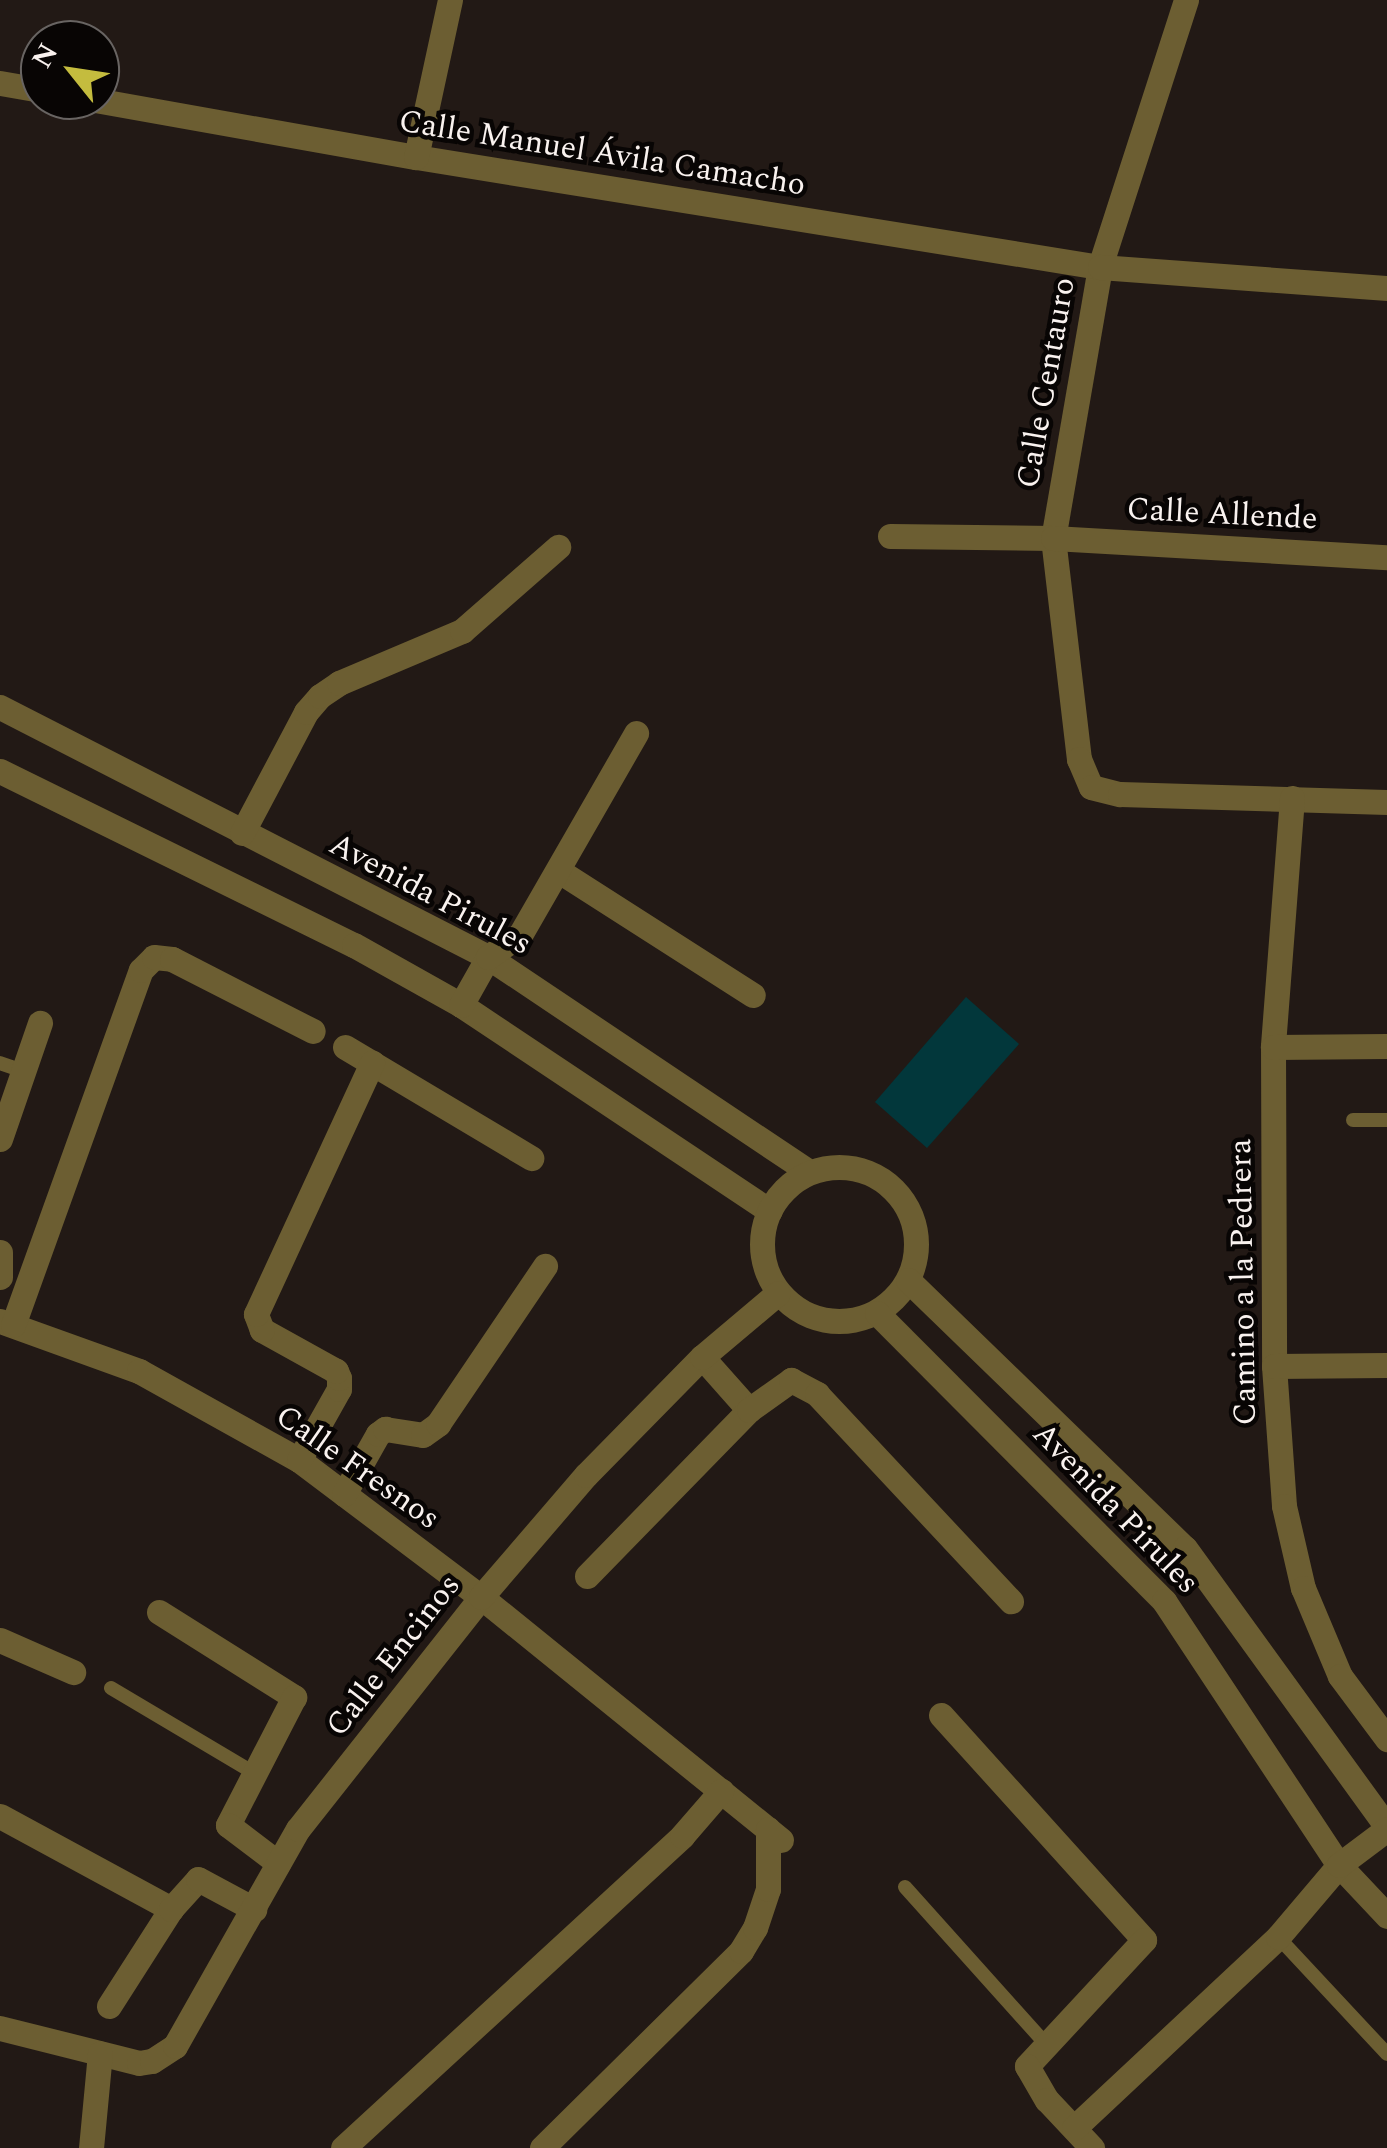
<!DOCTYPE html>
<meta charset="utf-8">
<style>
body{margin:0}
#map{position:relative;width:1387px;height:2148px;overflow:hidden;background:#221915;font-family:Spectral,serif}
div>[style]{position:absolute}
.water>*{inset:0;background:#02373b}
.service>*{height:14px;margin:-7px;padding:0 7px;transform-origin:7px;border-radius:7px;background:#6c5e32}
.minor>*{height:25px;margin:-12.5px;padding:0 12.5px;transform-origin:12.5px;border-radius:12.5px;background:#6c5e32}
.minor>.ring{margin:-12.5px;padding:0;box-sizing:content-box;background:none;border:25px solid #6c5e32;border-radius:50%}
span{translate:-50% -50%;white-space:nowrap;text-align:center;line-height:1.15;-webkit-text-stroke:9px #080504;paint-order:stroke}
.street-label{font-size:32px;color:#f9f2ef}
.north{position:absolute;left:20px;top:20px;width:100px;height:100px;box-sizing:border-box;background:#080504;border:2px solid #686462;border-radius:50%;rotate:300deg;font-size:28px;font-weight:700;line-height:40px;text-align:center;color:#f9f2ef}
.north::after{content:'';display:block;margin:auto;width:35px;height:45px;background:#c4bc3e;clip-path:polygon(50% 0,100% 100%,50% 72%,0 100%)}
</style>
<div id="map">
<div class="water">
<div style="clip-path:polygon(966px 997px,1019px 1044px,927px 1148px,875px 1102px)"></div>
</div>
<div class="service">
<div style="left:0;top:1063px;width:24px;rotate:19deg"></div>
<div style="left:1353px;top:1120px;width:34px"></div>
<div style="left:111px;top:1688px;width:166px;rotate:30.7deg"></div>
<div style="left:905px;top:1887px;width:211px;rotate:48.1deg"></div>
<div style="left:1278px;top:1937px;width:160px;rotate:47deg"></div>
</div>
<div class="minor">
<div style="left:1186px;top:0;width:281px;rotate:107.9deg"></div>
<div style="left:1100px;top:267px;width:275px;rotate:99.8deg"></div>
<div style="left:1053px;top:538px;width:223px;rotate:83.3deg"></div>
<div style="left:1079px;top:759px;width:30px;rotate:67deg"></div>
<div style="left:1091px;top:787px;width:30px;rotate:14deg"></div>
<div style="left:1120px;top:794px;width:267px;rotate:1.7deg"></div>
<div style="left:0;top:83px;width:41px;rotate:9.9deg"></div>
<div style="left:95px;top:100px;width:326px;rotate:10.1deg"></div>
<div style="left:416px;top:157px;width:693px;rotate:9.14deg"></div>
<div style="left:1100px;top:267px;width:288px;rotate:4.2deg"></div>
<div style="left:416px;top:157px;width:161px;rotate:-77.8deg"></div>
<div style="left:890px;top:536px;width:163px;rotate:0.7deg"></div>
<div style="left:1053px;top:538px;width:335px;rotate:3.3deg"></div>
<div style="left:0;top:707px;width:548px;rotate:27.13deg"></div>
<div style="left:488px;top:957px;width:386px;rotate:33.8deg"></div>
<div style="left:0;top:771px;width:394px;rotate:26.2deg"></div>
<div style="left:354px;top:945px;width:123px;rotate:29.3deg"></div>
<div style="left:461px;top:1005px;width:371px;rotate:33.7deg"></div>
<div style="left:1292px;top:798px;width:250px;rotate:94.4deg"></div>
<div style="left:1273px;top:1047px;width:319px;rotate:89.8deg"></div>
<div style="left:1274px;top:1366px;width:140px;rotate:85.9deg"></div>
<div style="left:1284px;top:1506px;width:84px;rotate:77deg"></div>
<div style="left:1303px;top:1588px;width:95px;rotate:67.2deg"></div>
<div style="left:1340px;top:1676px;width:79px;rotate:53.3deg"></div>
<div style="left:242px;top:833px;width:137px;rotate:-62.1deg"></div>
<div style="left:306px;top:712px;width:21px;rotate:-49deg"></div>
<div style="left:320px;top:696px;width:23px;rotate:-34deg"></div>
<div style="left:339px;top:683px;width:134px;rotate:-22.9deg"></div>
<div style="left:462px;top:631px;width:128px;rotate:-41.2deg"></div>
<div style="left:559px;top:871px;width:230px;rotate:32.6deg"></div>
<div style="left:461px;top:1005px;width:55px;rotate:-60.6deg"></div>
<div style="left:488px;top:957px;width:39px;rotate:-35deg"></div>
<div style="left:520px;top:935px;width:233px;rotate:-60.1deg"></div>
<div style="left:345px;top:1047px;width:217px;rotate:30.8deg"></div>
<div style="left:1273px;top:1047px;width:114px;rotate:-0.5deg"></div>
<div style="left:0;top:1139px;width:123px;rotate:-71deg"></div>
<div class="ring" style="left:762px;top:1167px;width:129px;height:129px"></div>
<div style="left:0;top:1252px;width:25px;rotate:90deg"></div>
<div style="left:908px;top:1280px;width:385px;rotate:44.1deg"></div>
<div style="left:1185px;top:1548px;width:344px;rotate:54.1deg"></div>
<div style="left:877px;top:1313px;width:407px;rotate:45.1deg"></div>
<div style="left:1164px;top:1601px;width:317px;rotate:56.5deg"></div>
<div style="left:1339px;top:1865px;width:70px;rotate:46.7deg"></div>
<div style="left:0;top:1321px;width:148px;rotate:19.8deg"></div>
<div style="left:139px;top:1371px;width:183px;rotate:29.1deg"></div>
<div style="left:299px;top:1460px;width:228px;rotate:37deg"></div>
<div style="left:481px;top:1597px;width:386px;rotate:39deg"></div>
<div style="left:13px;top:1325px;width:377px;rotate:-70.2deg"></div>
<div style="left:141px;top:970px;width:18px;rotate:-45deg"></div>
<div style="left:154px;top:957px;width:18px;rotate:6deg"></div>
<div style="left:172px;top:959px;width:158px;rotate:27.1deg"></div>
<div style="left:702px;top:1357px;width:71px;rotate:48.4deg"></div>
<div style="left:1274px;top:1366px;width:113px;rotate:-0.5deg"></div>
<div style="left:299px;top:1460px;width:81px;rotate:-60.6deg"></div>
<div style="left:339px;top:1389px;width:11px;rotate:-90deg"></div>
<div style="left:339px;top:1378px;width:8px;rotate:-113deg"></div>
<div style="left:336px;top:1371px;width:85px;rotate:-151deg"></div>
<div style="left:262px;top:1330px;width:17px;rotate:-111deg"></div>
<div style="left:256px;top:1314px;width:277px;rotate:-65.2deg"></div>
<div style="left:344px;top:1494px;width:69px;rotate:-60.5deg"></div>
<div style="left:378px;top:1434px;width:9px;rotate:-36deg"></div>
<div style="left:385px;top:1429px;width:38px;rotate:9deg"></div>
<div style="left:423px;top:1435px;width:19px;rotate:-36deg"></div>
<div style="left:438px;top:1424px;width:191px;rotate:-55.9deg"></div>
<div style="left:587px;top:1576px;width:232px;rotate:-45.7deg"></div>
<div style="left:749px;top:1410px;width:52px;rotate:-35.5deg"></div>
<div style="left:791px;top:1380px;width:30px;rotate:28deg"></div>
<div style="left:817px;top:1394px;width:284px;rotate:46.9deg"></div>
<div style="left:159px;top:1612px;width:160px;rotate:32.2deg"></div>
<div style="left:294px;top:1697px;width:144px;rotate:117.3deg"></div>
<div style="left:228px;top:1825px;width:63px;rotate:37.2deg"></div>
<div style="left:0;top:1640px;width:80px;rotate:23.7deg"></div>
<div style="left:941px;top:1715px;width:303px;rotate:47.9deg"></div>
<div style="left:1144px;top:1940px;width:172px;rotate:132.9deg"></div>
<div style="left:1027px;top:2066px;width:39px;rotate:60deg"></div>
<div style="left:1047px;top:2100px;width:66px;rotate:46.8deg"></div>
<div style="left:0;top:1816px;width:195px;rotate:28.5deg"></div>
<div style="left:109px;top:2006px;width:115px;rotate:-57.4deg"></div>
<div style="left:171px;top:1909px;width:40px;rotate:-48deg"></div>
<div style="left:198px;top:1879px;width:64px;rotate:28.2deg"></div>
<div style="left:0;top:2028px;width:143px;rotate:14.1deg"></div>
<div style="left:139px;top:2063px;width:13px;rotate:-9deg"></div>
<div style="left:152px;top:2061px;width:27px;rotate:-33deg"></div>
<div style="left:175px;top:2046px;width:249px;rotate:-60.5deg"></div>
<div style="left:298px;top:1829px;width:295px;rotate:-51.7deg"></div>
<div style="left:481px;top:1597px;width:161px;rotate:-49.3deg"></div>
<div style="left:586px;top:1475px;width:165px;rotate:-45.5deg"></div>
<div style="left:702px;top:1357px;width:99px;rotate:-40.1deg"></div>
<div style="left:1074px;top:2128px;width:279px;rotate:-43.1deg"></div>
<div style="left:1278px;top:1937px;width:94px;rotate:-49.7deg"></div>
<div style="left:1339px;top:1865px;width:60px;rotate:-36.9deg"></div>
<div style="left:91px;top:2148px;width:95px;rotate:-84.6deg"></div>
<div style="left:343px;top:2148px;width:461px;rotate:-42.6deg"></div>
<div style="left:682px;top:1836px;width:60px;rotate:-49.1deg"></div>
<div style="left:542px;top:2148px;width:280px;rotate:-44.7deg"></div>
<div style="left:741px;top:1951px;width:27px;rotate:-59deg"></div>
<div style="left:755px;top:1928px;width:41px;rotate:-71.6deg"></div>
<div style="left:768px;top:1889px;width:60px;rotate:-90deg"></div>
</div>
<div class="street-label">
<span style="left:602px;top:154px;rotate:9deg">Calle Manuel Ávila Camacho</span>
<span style="left:1047px;top:383px;rotate:-80deg">Calle Centauro</span>
<span style="left:1222px;top:515px;rotate:3deg">Calle Allende</span>
<span style="left:430px;top:895px;rotate:28deg">Avenida Pirules</span>
<span style="left:1244px;top:1282px;rotate:-91deg">Camino a la Pedrera</span>
<span style="left:357px;top:1468px;rotate:35deg">Calle Fresnos</span>
<span style="left:1115px;top:1509px;rotate:46deg">Avenida Pirules</span>
<span style="left:394px;top:1656px;rotate:-52deg">Calle Encinos</span>
</div>
<div class="north">N</div>
</div>
